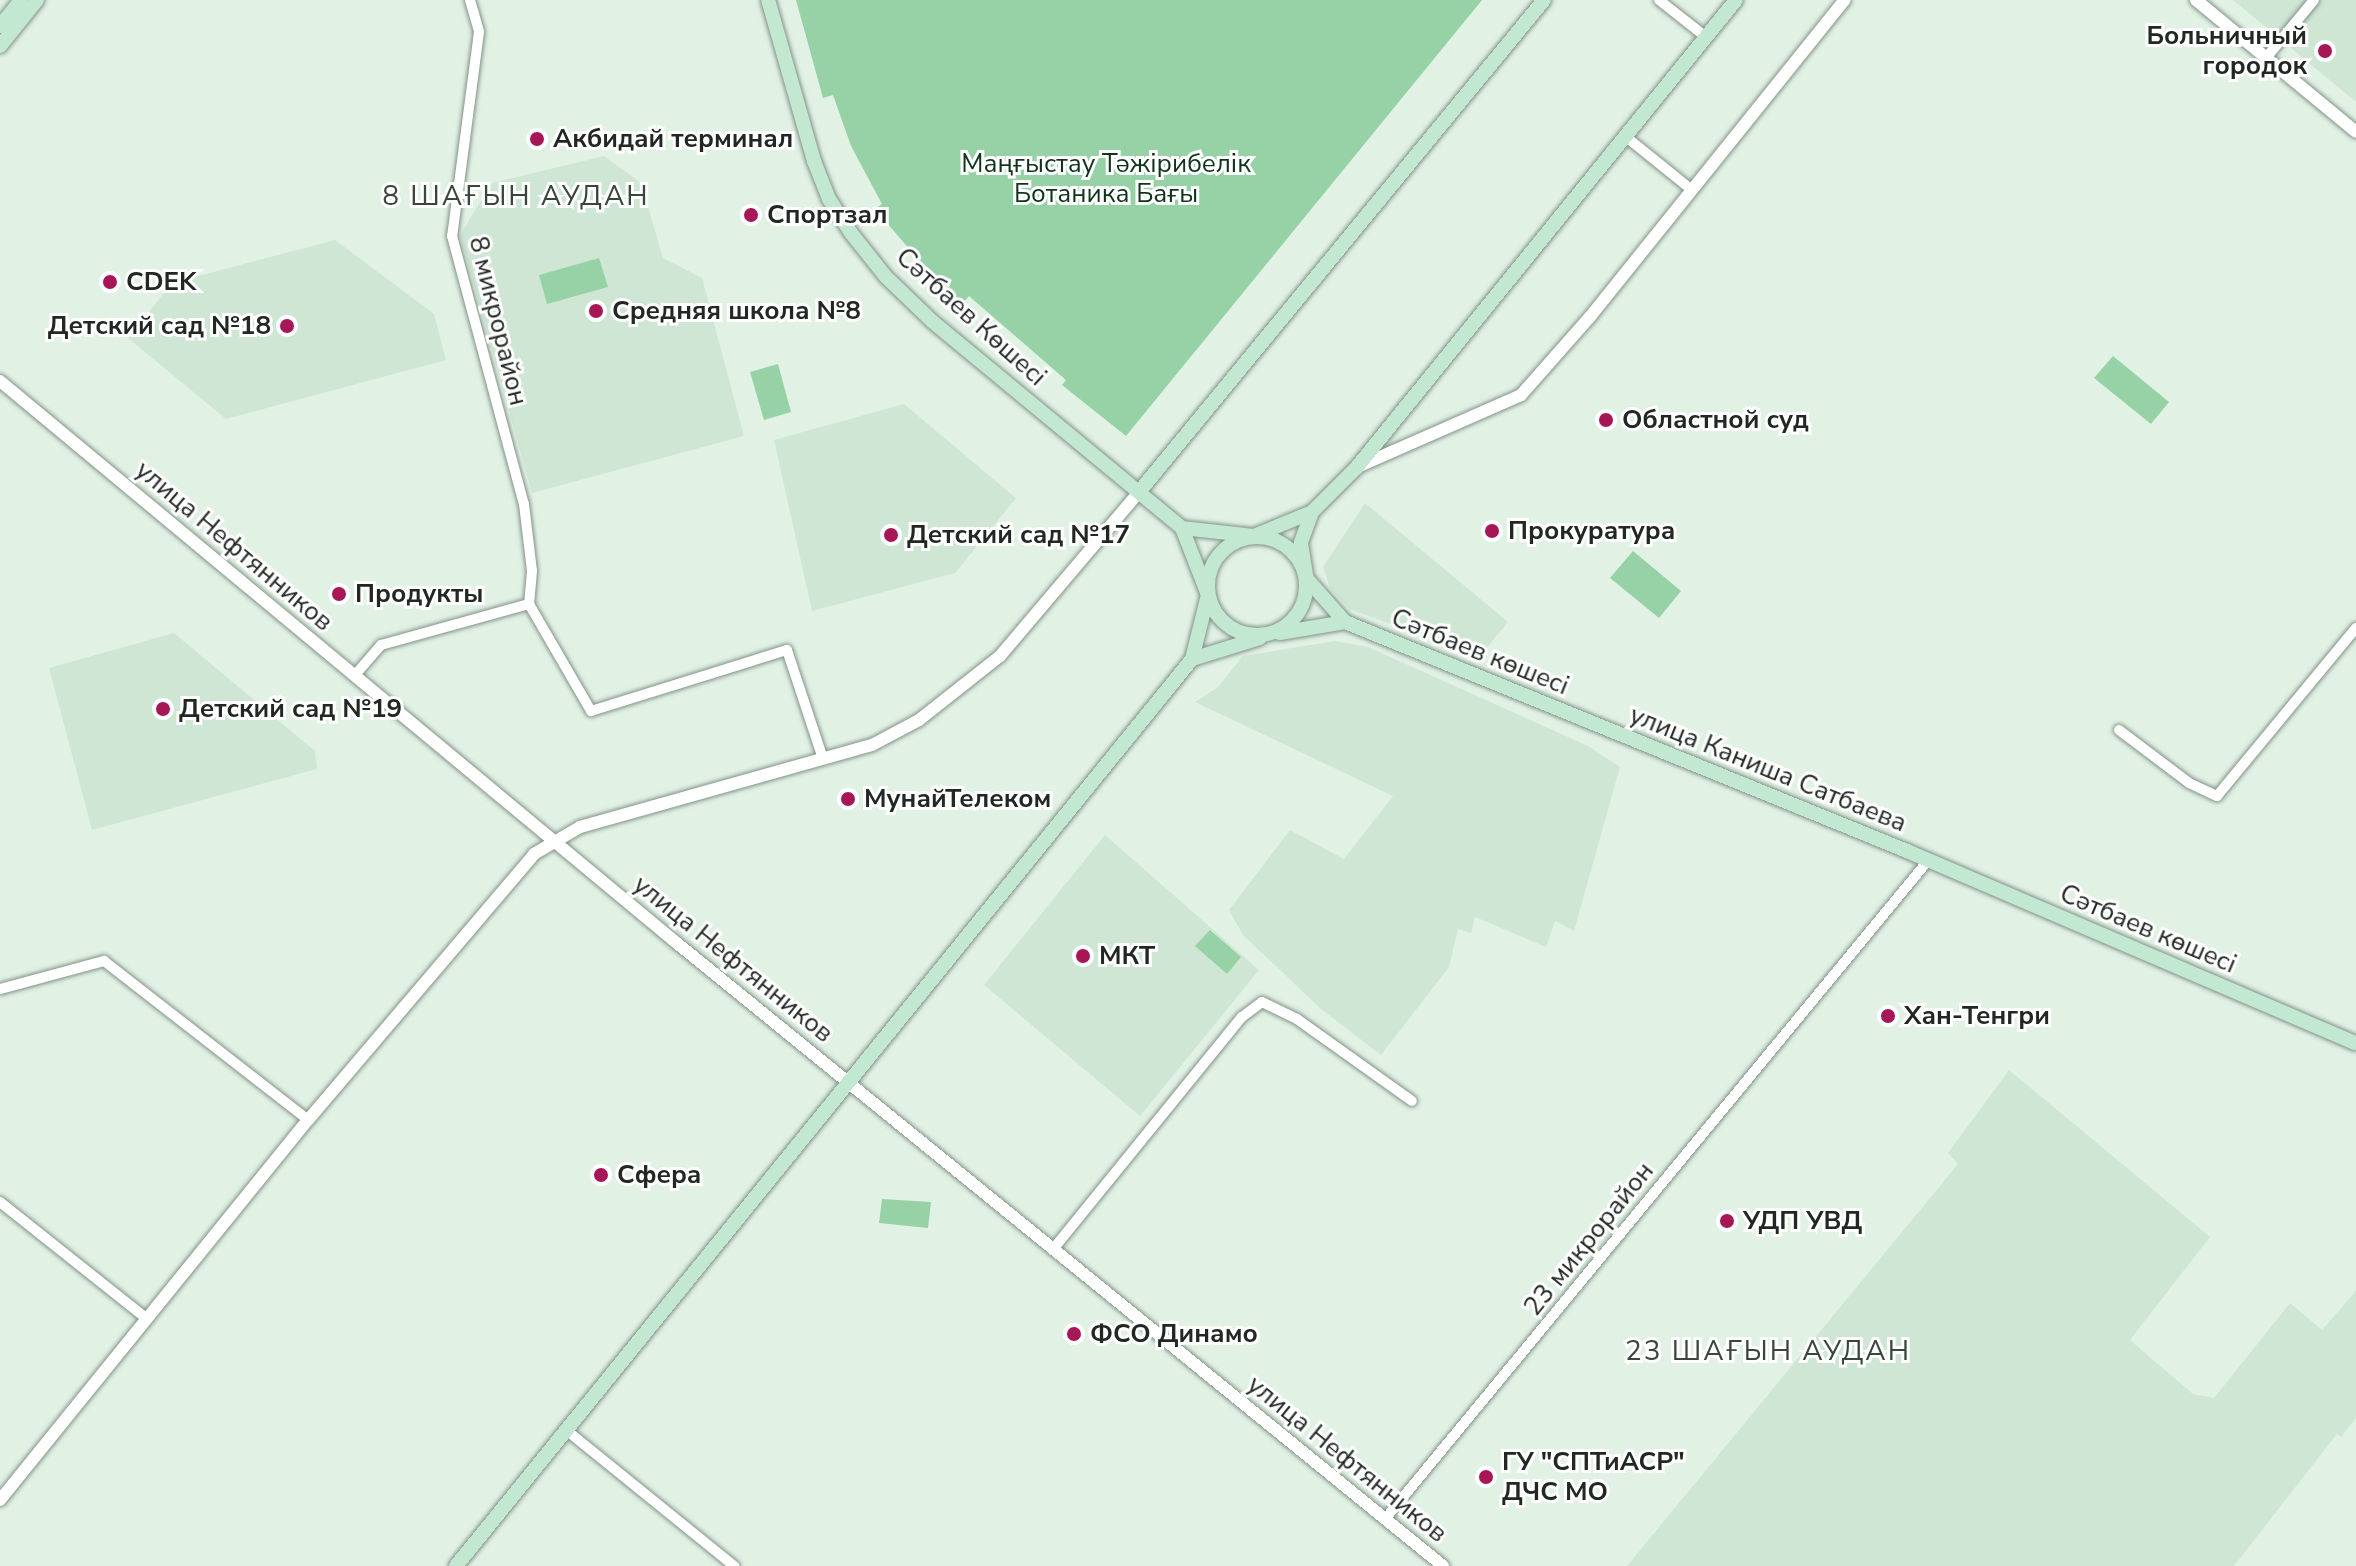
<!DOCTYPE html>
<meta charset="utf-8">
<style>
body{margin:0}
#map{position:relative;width:2356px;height:1566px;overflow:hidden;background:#e1f2e5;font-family:"Nunito Sans",sans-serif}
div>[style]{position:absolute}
.built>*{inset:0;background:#cfe6d4}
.green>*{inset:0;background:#97d1a6}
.roads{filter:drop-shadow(0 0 2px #839287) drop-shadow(0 0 2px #839287)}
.minor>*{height:10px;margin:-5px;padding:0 5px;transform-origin:5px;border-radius:5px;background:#fff}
.tertiary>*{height:12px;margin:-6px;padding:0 6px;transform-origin:6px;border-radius:6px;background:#fff}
.secondary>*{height:14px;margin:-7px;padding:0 7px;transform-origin:7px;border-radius:7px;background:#c3e8d2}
.secondary>.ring{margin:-7px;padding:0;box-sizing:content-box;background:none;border:14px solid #c3e8d2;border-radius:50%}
.dots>*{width:22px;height:22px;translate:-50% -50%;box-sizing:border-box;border:4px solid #fff;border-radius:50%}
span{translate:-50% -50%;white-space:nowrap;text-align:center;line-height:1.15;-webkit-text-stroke:6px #fff;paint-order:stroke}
.poi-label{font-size:26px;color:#212723;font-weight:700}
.right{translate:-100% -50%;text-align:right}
.left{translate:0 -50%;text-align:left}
.park-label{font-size:26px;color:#10331c}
.street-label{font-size:26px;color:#212723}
.neighbourhood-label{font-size:28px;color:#39463c;letter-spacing:2px}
</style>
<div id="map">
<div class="built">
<div style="clip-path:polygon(2233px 0,2356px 0,2356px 102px)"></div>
<div style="clip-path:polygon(604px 156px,641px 183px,663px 258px,702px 278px,744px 436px,532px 493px,460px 235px,492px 183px)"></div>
<div style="clip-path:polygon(335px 240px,434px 314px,446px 360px,226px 419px,128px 338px,172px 283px)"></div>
<div style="clip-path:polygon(904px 404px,1016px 498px,955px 573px,812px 611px,774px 440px)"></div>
<div style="clip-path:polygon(1365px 503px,1508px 622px,1480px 656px,1349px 609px,1330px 588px,1323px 567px)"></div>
<div style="clip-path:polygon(174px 633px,315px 751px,317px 769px,92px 830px,49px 668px)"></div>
<div style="clip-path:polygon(1335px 641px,1368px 647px,1588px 746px,1620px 767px,1574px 931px,1555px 921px,1546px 947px,1475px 917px,1471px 933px,1458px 929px,1449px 967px,1381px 1055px,1321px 1009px,1243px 935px,1229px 910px,1290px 830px,1344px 859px,1393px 796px,1195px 702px,1218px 687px,1243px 656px)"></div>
<div style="clip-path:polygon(1105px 835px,1259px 970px,1140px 1116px,984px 985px)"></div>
<div style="clip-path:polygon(2009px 1070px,2210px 1237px,2130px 1340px,2193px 1394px,2214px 1398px,2290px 1303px,2322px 1330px,2356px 1291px,2356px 1418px,2341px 1437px,2337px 1434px,2234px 1566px,1627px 1566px,1958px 1164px,1948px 1153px)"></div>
</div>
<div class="green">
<div style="clip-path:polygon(796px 0,1482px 0,1126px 436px,1062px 385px,1066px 380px,969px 296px,963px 303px,929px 272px,875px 209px,882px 204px,851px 146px,833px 95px,823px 98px)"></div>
<div style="clip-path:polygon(599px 258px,608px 287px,547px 304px,539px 275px)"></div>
<div style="clip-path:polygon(2113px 356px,2169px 402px,2151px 424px,2094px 378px)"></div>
<div style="clip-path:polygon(778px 364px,791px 412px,764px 420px,750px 372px)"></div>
<div style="clip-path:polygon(1633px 551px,1681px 591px,1659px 618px,1610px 578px)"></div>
<div style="clip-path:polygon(1210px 930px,1241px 957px,1227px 974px,1195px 946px)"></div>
<div style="clip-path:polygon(882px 1199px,931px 1202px,928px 1228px,879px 1223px)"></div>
</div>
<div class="roads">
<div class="minor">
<div style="left:470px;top:0;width:33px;rotate:74deg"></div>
<div style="left:479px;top:32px;width:206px;rotate:97.5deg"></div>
<div style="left:452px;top:236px;width:278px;rotate:75deg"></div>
<div style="left:524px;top:504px;width:67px;rotate:83.2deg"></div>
<div style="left:532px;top:571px;width:33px;rotate:95deg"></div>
<div style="left:1659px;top:0;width:60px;rotate:38.2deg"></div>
<div style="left:2266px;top:58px;width:75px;rotate:-50.4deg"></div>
<div style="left:1625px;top:136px;width:86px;rotate:38.9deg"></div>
<div style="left:355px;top:675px;width:40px;rotate:-49deg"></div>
<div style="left:381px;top:645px;width:154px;rotate:-15.5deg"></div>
<div style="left:529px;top:604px;width:124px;rotate:59.9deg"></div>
<div style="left:591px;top:711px;width:205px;rotate:-17.3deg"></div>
<div style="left:787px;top:650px;width:115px;rotate:71.7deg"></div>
<div style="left:2119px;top:730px;width:88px;rotate:37.1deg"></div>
<div style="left:2189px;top:783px;width:31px;rotate:25deg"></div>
<div style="left:2217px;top:796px;width:218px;rotate:-50.4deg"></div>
<div style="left:0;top:989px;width:108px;rotate:-15.1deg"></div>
<div style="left:104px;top:961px;width:259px;rotate:37.9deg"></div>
<div style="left:0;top:1202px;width:188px;rotate:38.5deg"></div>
<div style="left:1054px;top:1248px;width:298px;rotate:-50.9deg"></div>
<div style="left:1242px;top:1017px;width:25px;rotate:-37deg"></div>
<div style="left:1262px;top:1002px;width:39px;rotate:26deg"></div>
<div style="left:1297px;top:1019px;width:141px;rotate:35.5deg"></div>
<div style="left:565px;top:1429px;width:218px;rotate:39deg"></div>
<div style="left:1385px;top:1519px;width:852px;rotate:-50.48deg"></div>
</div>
<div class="tertiary">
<div style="left:2196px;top:0;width:207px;rotate:39.5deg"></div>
<div style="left:0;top:381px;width:881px;rotate:39.71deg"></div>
<div style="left:678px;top:944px;width:986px;rotate:39.11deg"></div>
<div style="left:1357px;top:467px;width:179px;rotate:-23.7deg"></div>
<div style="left:1521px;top:395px;width:103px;rotate:-48.6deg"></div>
<div style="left:1589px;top:318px;width:408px;rotate:-51.2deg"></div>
<div style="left:0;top:1500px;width:489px;rotate:-51deg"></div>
<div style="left:308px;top:1120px;width:349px;rotate:-49.6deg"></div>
<div style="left:534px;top:854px;width:53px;rotate:-30.4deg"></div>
<div style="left:580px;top:827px;width:303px;rotate:-15.7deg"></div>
<div style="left:872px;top:745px;width:53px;rotate:-28deg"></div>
<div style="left:919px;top:720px;width:103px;rotate:-38.3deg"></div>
<div style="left:1000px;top:656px;width:215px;rotate:-49.7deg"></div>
</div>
<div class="secondary">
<div style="left:0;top:26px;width:33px;rotate:-51deg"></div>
<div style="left:0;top:46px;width:59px;rotate:-51.2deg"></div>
<div style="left:1139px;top:492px;width:637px;rotate:-50.54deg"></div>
<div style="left:1312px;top:512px;width:33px;rotate:110deg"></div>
<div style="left:1301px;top:543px;width:36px;rotate:81deg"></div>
<div style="left:1307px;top:579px;width:57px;rotate:48.5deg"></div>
<div style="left:1345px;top:622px;width:607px;rotate:22.17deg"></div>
<div style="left:1907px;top:851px;width:488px;rotate:23.2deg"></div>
<div style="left:1182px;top:528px;width:72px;rotate:6.3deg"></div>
<div style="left:1254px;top:536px;width:63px;rotate:-22.5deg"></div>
<div style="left:1312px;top:512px;width:64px;rotate:-45deg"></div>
<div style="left:1357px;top:467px;width:601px;rotate:-50.94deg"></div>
<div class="ring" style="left:1208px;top:537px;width:84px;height:84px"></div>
<div style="left:1280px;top:633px;width:66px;rotate:-9.6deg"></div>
<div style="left:1192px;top:659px;width:71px;rotate:-17.2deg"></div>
<div style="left:456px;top:1566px;width:1168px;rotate:-50.94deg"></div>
<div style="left:1192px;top:659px;width:66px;rotate:-76deg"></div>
<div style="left:1208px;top:595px;width:72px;rotate:-111.2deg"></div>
<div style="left:1182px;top:528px;width:323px;rotate:-140.4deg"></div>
<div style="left:933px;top:322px;width:65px;rotate:-136.2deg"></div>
<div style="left:886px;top:277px;width:56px;rotate:-128.5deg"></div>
<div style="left:851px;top:233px;width:40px;rotate:-122.9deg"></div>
<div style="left:829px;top:199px;width:41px;rotate:-111.5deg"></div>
<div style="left:814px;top:161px;width:167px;rotate:-105.9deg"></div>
</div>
</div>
<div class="dots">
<div style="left:2325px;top:51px;background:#a71755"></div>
<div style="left:537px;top:139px;background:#a71755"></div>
<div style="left:751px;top:215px;background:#a71755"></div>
<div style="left:110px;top:282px;background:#a71755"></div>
<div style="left:596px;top:311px;background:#a71755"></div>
<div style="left:287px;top:326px;background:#a71755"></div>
<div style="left:1606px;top:420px;background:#a71755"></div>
<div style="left:1492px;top:531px;background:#a71755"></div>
<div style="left:891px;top:535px;background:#a71755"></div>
<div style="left:339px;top:594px;background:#a71755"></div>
<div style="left:163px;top:709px;background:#a71755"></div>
<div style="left:848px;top:799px;background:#a71755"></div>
<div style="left:1083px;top:956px;background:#a71755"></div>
<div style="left:1888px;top:1016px;background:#a71755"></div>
<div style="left:601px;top:1175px;background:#a71755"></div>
<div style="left:1727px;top:1221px;background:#a71755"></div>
<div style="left:1074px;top:1334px;background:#a71755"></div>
<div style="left:1486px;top:1477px;background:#a71755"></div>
</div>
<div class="poi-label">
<span class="right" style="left:2307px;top:51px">Больничный<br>городок</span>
<span class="left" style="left:553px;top:139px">Акбидай терминал</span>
<span class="left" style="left:767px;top:215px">Спортзал</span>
<span class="left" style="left:126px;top:282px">CDEK</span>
<span class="left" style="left:612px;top:311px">Средняя школа №8</span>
<span class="right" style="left:271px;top:326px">Детский сад №18</span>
<span class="left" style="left:1622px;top:420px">Областной суд</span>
<span class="left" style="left:1508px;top:531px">Прокуратура</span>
<span class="left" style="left:907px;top:535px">Детский сад №17</span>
<span class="left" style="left:355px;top:594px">Продукты</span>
<span class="left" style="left:179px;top:709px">Детский сад №19</span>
<span class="left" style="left:864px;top:799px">МунайТелеком</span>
<span class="left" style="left:1099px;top:956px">МКТ</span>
<span class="left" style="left:1904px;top:1016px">Хан-Тенгри</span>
<span class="left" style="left:617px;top:1175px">Сфера</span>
<span class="left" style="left:1743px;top:1221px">УДП УВД</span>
<span class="left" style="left:1090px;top:1334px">ФСО Динамо</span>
<span class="left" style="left:1502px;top:1477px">ГУ "СПТиАСР"<br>ДЧС МО</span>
</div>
<div class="park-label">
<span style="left:1106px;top:179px">Маңғыстау Тәжірибелік<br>Ботаника Бағы</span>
</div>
<div class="street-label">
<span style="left:971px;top:317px;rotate:42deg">Сәтбаев Көшесі</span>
<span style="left:498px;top:321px;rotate:76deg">8 микрорайон</span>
<span style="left:234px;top:546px;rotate:40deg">улица Нефтянников</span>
<span style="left:1480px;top:652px;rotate:22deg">Сәтбаев көшесі</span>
<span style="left:1768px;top:769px;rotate:22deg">улица Каниша Сатбаева</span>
<span style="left:2148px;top:929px;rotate:23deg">Сәтбаев көшесі</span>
<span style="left:733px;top:959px;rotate:39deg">улица Нефтянников</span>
<span style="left:1589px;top:1239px;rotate:-51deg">23 микрорайон</span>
<span style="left:1347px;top:1459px;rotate:39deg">улица Нефтянников</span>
</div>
<div class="neighbourhood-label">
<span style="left:516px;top:196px">8 ШАҒЫН АУДАН</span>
<span style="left:1768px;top:1351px">23 ШАҒЫН АУДАН</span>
</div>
</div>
